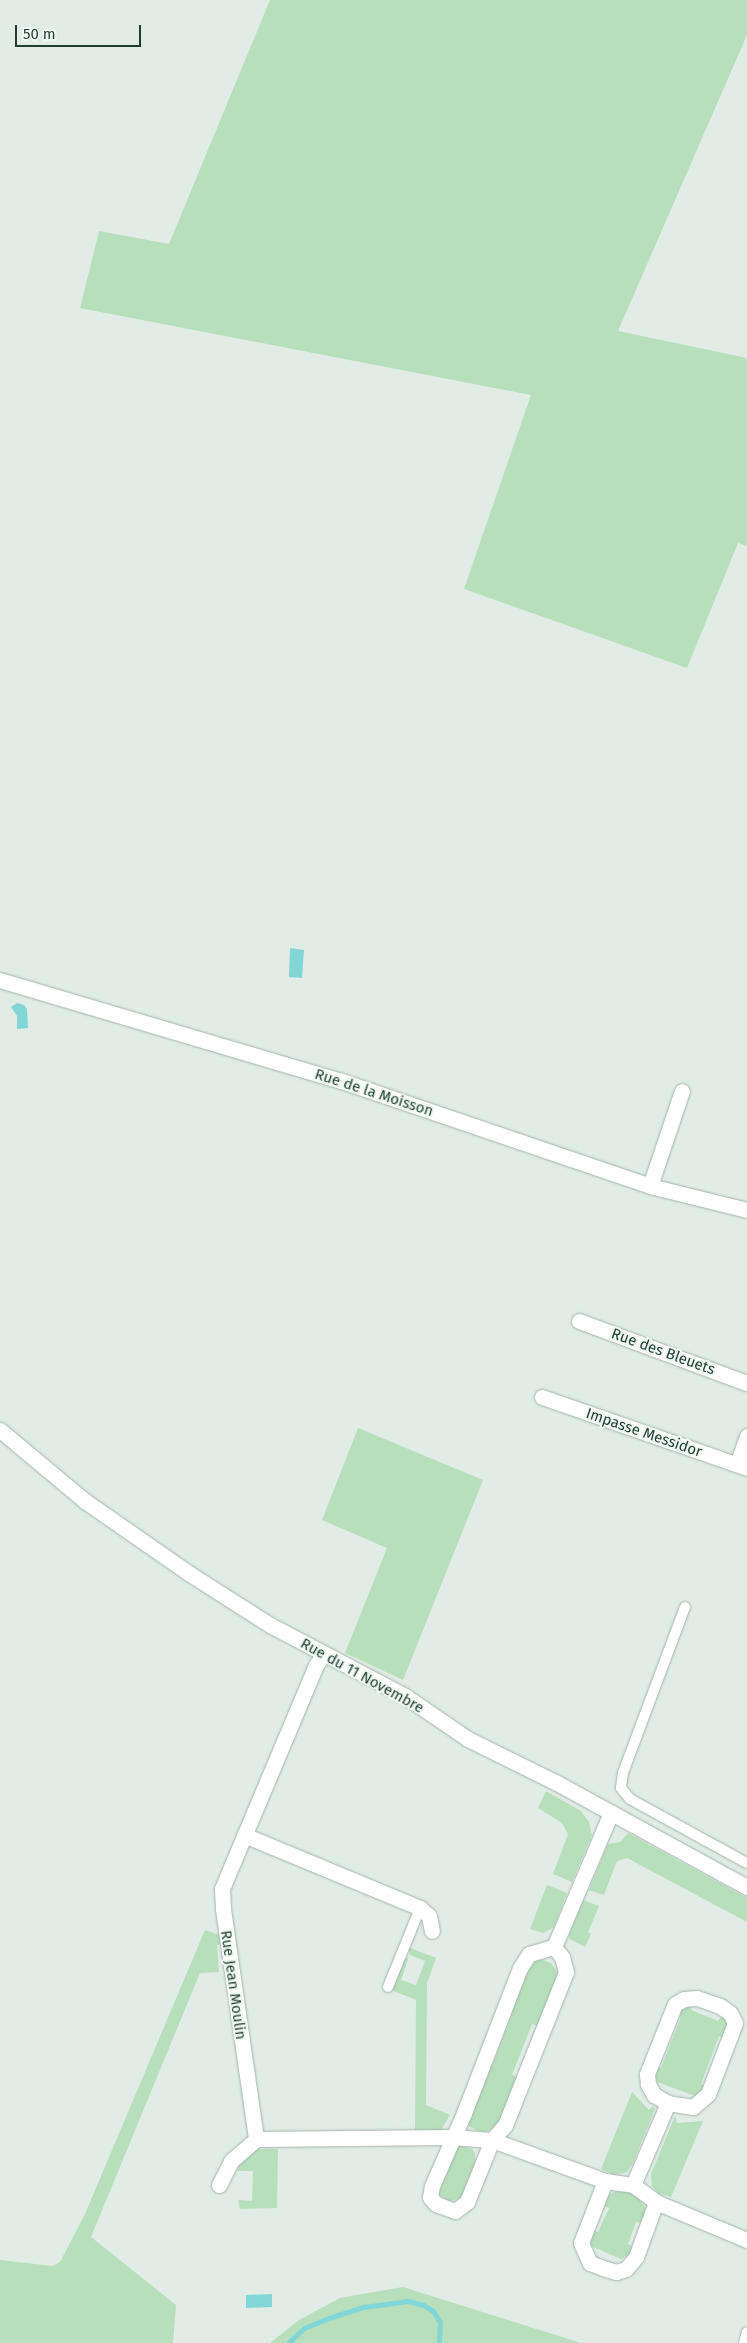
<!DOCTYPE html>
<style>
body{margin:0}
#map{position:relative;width:747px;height:2343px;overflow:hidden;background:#e0ece5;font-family:"Fira Sans",sans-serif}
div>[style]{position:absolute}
.green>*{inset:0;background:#b7dfbb}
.water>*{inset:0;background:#83d6d6}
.stream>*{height:5px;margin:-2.5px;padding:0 2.5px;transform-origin:2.5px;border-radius:2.5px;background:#83d6d6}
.roads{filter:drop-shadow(0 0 1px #a2b4ab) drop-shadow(0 0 1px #a2b4ab)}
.lane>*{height:10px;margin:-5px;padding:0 5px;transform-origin:5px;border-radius:5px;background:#fff}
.street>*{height:15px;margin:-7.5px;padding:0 7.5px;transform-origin:7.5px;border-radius:7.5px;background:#fff}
.secondary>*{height:15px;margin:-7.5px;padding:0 7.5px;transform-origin:7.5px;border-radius:7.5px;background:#fff}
span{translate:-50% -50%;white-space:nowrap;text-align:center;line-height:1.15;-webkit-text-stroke:4px #f1f8f3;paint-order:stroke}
.street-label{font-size:15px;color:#1f3e31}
.scale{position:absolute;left:15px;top:25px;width:126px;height:22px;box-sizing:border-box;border:2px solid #1f3e31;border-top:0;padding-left:6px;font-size:15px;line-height:18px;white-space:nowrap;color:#1f3e31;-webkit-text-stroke:4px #f1f8f3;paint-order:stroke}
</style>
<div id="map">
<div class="green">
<div style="clip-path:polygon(270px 0,747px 0,747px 35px,618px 331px,747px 358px,747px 546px,738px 543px,687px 668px,464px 589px,531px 395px,80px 308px,99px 231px,169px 244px)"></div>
<div style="clip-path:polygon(358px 1428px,483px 1480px,403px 1680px,345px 1653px,387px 1548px,322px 1520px)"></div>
<div style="clip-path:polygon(546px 1791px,581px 1811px,589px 1822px,592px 1835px,572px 1882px,553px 1874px,568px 1834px,562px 1823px,538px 1808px)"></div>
<div style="clip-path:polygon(628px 1833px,747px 1898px,747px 1922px,627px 1858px,617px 1861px,604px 1895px,589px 1890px,608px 1844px,620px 1842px)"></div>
<div style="clip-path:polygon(547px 1885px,567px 1893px,554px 1927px,543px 1933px,530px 1929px)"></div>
<div style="clip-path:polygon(583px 1900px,599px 1906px,588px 1932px,591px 1934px,585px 1947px,570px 1939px,569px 1935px)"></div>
<div style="clip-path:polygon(205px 1930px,220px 1935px,224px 1944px,217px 1945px,219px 1972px,200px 1973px,91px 2237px,176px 2305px,173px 2343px,0 2343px,0 2260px,53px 2266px,60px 2262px,85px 2214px)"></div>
<div style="clip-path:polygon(408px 1947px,436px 1958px,427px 1983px,426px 2105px,450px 2115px,441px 2130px,415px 2131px,416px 2000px,391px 1990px,404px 1953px,408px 1959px,401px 1980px,416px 1985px,425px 1961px,410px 1955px)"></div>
<div style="clip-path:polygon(542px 1960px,551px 1963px,556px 1970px,558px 1979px,539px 2026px,532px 2024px,512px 2075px,517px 2077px,497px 2127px,482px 2133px,469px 2126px,466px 2113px,486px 2064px,492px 2066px,512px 2015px,507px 2012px,527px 1967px,533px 1962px)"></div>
<div style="clip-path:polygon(692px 2003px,691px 2010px,718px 2021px,722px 2015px,729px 2023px,725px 2038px,719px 2036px,701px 2084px,706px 2086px,695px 2096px,657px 2082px,654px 2075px,654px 2066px,661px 2068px,681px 2017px,675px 2015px,677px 2010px)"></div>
<div style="clip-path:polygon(632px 2092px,649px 2110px,653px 2106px,655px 2109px,633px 2163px,627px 2172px,614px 2175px,601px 2169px)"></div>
<div style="clip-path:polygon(675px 2116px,677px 2123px,703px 2121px,671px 2197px,658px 2193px,652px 2186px,651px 2174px)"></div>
<div style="clip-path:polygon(461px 2146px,472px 2149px,475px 2153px,475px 2166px,464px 2194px,458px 2199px,449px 2201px,437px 2193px,436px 2185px,455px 2147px)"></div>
<div style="clip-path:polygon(254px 2149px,278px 2149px,277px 2208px,240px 2209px,238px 2200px,252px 2201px,253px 2171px,238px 2171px,241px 2159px)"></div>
<div style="clip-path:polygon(626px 2191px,634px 2192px,645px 2207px,644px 2223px,636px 2222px,628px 2244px,634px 2247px,628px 2255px,621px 2259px,591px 2246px,589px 2239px,591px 2230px,598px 2232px,609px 2208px,602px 2205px,606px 2196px,615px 2192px)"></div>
<div style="clip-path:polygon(403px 2287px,581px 2343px,270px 2343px,299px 2320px,340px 2298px)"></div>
</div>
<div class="water">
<div style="clip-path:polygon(290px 948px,304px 950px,302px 978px,289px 977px)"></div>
<div style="clip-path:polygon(17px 1003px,24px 1005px,27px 1009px,28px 1028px,17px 1029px,17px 1016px,11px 1007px)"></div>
<div style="clip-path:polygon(272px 2294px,272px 2307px,246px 2308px,246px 2295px)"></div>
</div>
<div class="stream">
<div style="left:288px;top:2343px;width:22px;rotate:-43deg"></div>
<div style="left:304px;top:2328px;width:24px;rotate:-22deg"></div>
<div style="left:326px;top:2319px;width:40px;rotate:-18deg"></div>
<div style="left:364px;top:2307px;width:44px;rotate:-7.8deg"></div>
<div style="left:408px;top:2301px;width:16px;rotate:15deg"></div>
<div style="left:423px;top:2305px;width:12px;rotate:31deg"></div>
<div style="left:433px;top:2311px;width:13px;rotate:58deg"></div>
<div style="left:440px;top:2322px;width:21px;rotate:93deg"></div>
</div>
<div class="roads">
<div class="lane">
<div style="left:685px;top:1607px;width:177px;rotate:110.5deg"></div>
<div style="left:623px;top:1773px;width:15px;rotate:98deg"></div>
<div style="left:621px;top:1788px;width:14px;rotate:51deg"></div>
<div style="left:630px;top:1799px;width:133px;rotate:28.7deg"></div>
<div style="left:388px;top:1987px;width:85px;rotate:-67.9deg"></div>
<div style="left:744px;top:2343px;width:11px;rotate:-75deg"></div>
</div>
<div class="street">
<div style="left:0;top:980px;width:357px;rotate:16.5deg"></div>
<div style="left:342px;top:1081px;width:325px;rotate:18.8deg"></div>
<div style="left:650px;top:1186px;width:100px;rotate:13.9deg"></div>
<div style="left:650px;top:1186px;width:100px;rotate:-71.4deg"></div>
<div style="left:579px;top:1321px;width:179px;rotate:20.3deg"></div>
<div style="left:542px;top:1397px;width:217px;rotate:19.1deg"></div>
<div style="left:737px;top:1464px;width:30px;rotate:-70deg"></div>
<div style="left:324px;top:1654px;width:14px;rotate:126deg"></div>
<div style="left:316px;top:1665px;width:243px;rotate:112.8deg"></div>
<div style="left:222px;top:1889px;width:20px;rotate:87deg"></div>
<div style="left:223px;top:1909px;width:232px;rotate:81.8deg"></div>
<div style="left:256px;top:2139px;width:195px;rotate:-0.6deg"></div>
<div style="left:451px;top:2137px;width:41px;rotate:4.2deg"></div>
<div style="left:492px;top:2140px;width:120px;rotate:19.9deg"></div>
<div style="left:605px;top:2181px;width:28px;rotate:8deg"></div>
<div style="left:633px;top:2185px;width:29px;rotate:36deg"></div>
<div style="left:656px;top:2202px;width:99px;rotate:22.7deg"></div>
<div style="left:244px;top:1835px;width:191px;rotate:22.5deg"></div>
<div style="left:420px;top:1908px;width:12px;rotate:42deg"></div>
<div style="left:429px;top:1916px;width:15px;rotate:79deg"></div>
<div style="left:554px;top:1947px;width:13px;rotate:51deg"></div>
<div style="left:562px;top:1957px;width:16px;rotate:75deg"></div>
<div style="left:566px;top:1972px;width:165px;rotate:111.7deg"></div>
<div style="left:505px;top:2125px;width:20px;rotate:131deg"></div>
<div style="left:492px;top:2140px;width:67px;rotate:112deg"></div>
<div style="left:467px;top:2202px;width:15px;rotate:143deg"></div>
<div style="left:455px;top:2211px;width:20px;rotate:-160deg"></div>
<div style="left:436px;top:2204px;width:9px;rotate:-131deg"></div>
<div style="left:430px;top:2197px;width:11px;rotate:-80deg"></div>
<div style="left:432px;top:2186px;width:80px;rotate:-66.3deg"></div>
<div style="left:464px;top:2113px;width:155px;rotate:-68.9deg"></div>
<div style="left:520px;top:1968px;width:17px;rotate:-57deg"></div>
<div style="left:529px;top:1954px;width:26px;rotate:-16deg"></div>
<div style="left:554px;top:1947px;width:146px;rotate:-67deg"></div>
<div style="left:605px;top:2181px;width:66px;rotate:111.2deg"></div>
<div style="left:581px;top:2243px;width:22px;rotate:66deg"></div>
<div style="left:590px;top:2263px;width:14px;rotate:21deg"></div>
<div style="left:603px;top:2268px;width:14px;rotate:17deg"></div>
<div style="left:616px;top:2272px;width:10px;rotate:-17deg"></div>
<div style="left:626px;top:2269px;width:16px;rotate:-50deg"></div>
<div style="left:636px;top:2257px;width:59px;rotate:-70deg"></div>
<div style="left:219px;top:2185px;width:27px;rotate:-63deg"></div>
<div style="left:231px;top:2161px;width:33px;rotate:-41deg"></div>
<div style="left:633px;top:2185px;width:89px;rotate:-66.9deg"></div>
<div style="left:668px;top:2103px;width:16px;rotate:-150deg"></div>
<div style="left:654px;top:2095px;width:13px;rotate:-119deg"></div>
<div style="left:648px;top:2084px;width:10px;rotate:-96deg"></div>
<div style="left:647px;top:2074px;width:75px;rotate:-68.2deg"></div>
<div style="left:675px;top:2004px;width:10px;rotate:-29deg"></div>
<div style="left:684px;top:1999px;width:13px;rotate:-4deg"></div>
<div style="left:697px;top:1998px;width:24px;rotate:19deg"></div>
<div style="left:720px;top:2006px;width:12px;rotate:35deg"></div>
<div style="left:730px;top:2013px;width:11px;rotate:63deg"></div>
<div style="left:735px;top:2023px;width:76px;rotate:110.8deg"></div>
<div style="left:708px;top:2094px;width:20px;rotate:139deg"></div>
<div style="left:693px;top:2107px;width:25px;rotate:-171deg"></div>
</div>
<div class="secondary">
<div style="left:0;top:1430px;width:111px;rotate:39.9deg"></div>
<div style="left:85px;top:1501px;width:128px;rotate:34.8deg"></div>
<div style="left:190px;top:1574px;width:95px;rotate:32.5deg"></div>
<div style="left:270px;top:1625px;width:153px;rotate:27.7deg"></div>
<div style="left:405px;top:1696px;width:76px;rotate:34.3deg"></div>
<div style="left:468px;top:1739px;width:99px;rotate:26.3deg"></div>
<div style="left:557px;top:1783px;width:217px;rotate:28.7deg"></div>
</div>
</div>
<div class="street-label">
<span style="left:374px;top:1093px;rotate:18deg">Rue de la Moisson</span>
<span style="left:663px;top:1352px;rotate:20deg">Rue des Bleuets</span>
<span style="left:644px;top:1433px;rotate:19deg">Impasse Messidor</span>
<span style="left:362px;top:1676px;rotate:29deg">Rue du 11 Novembre</span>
<span style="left:233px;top:1985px;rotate:82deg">Rue Jean Moulin</span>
</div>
<div class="scale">50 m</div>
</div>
